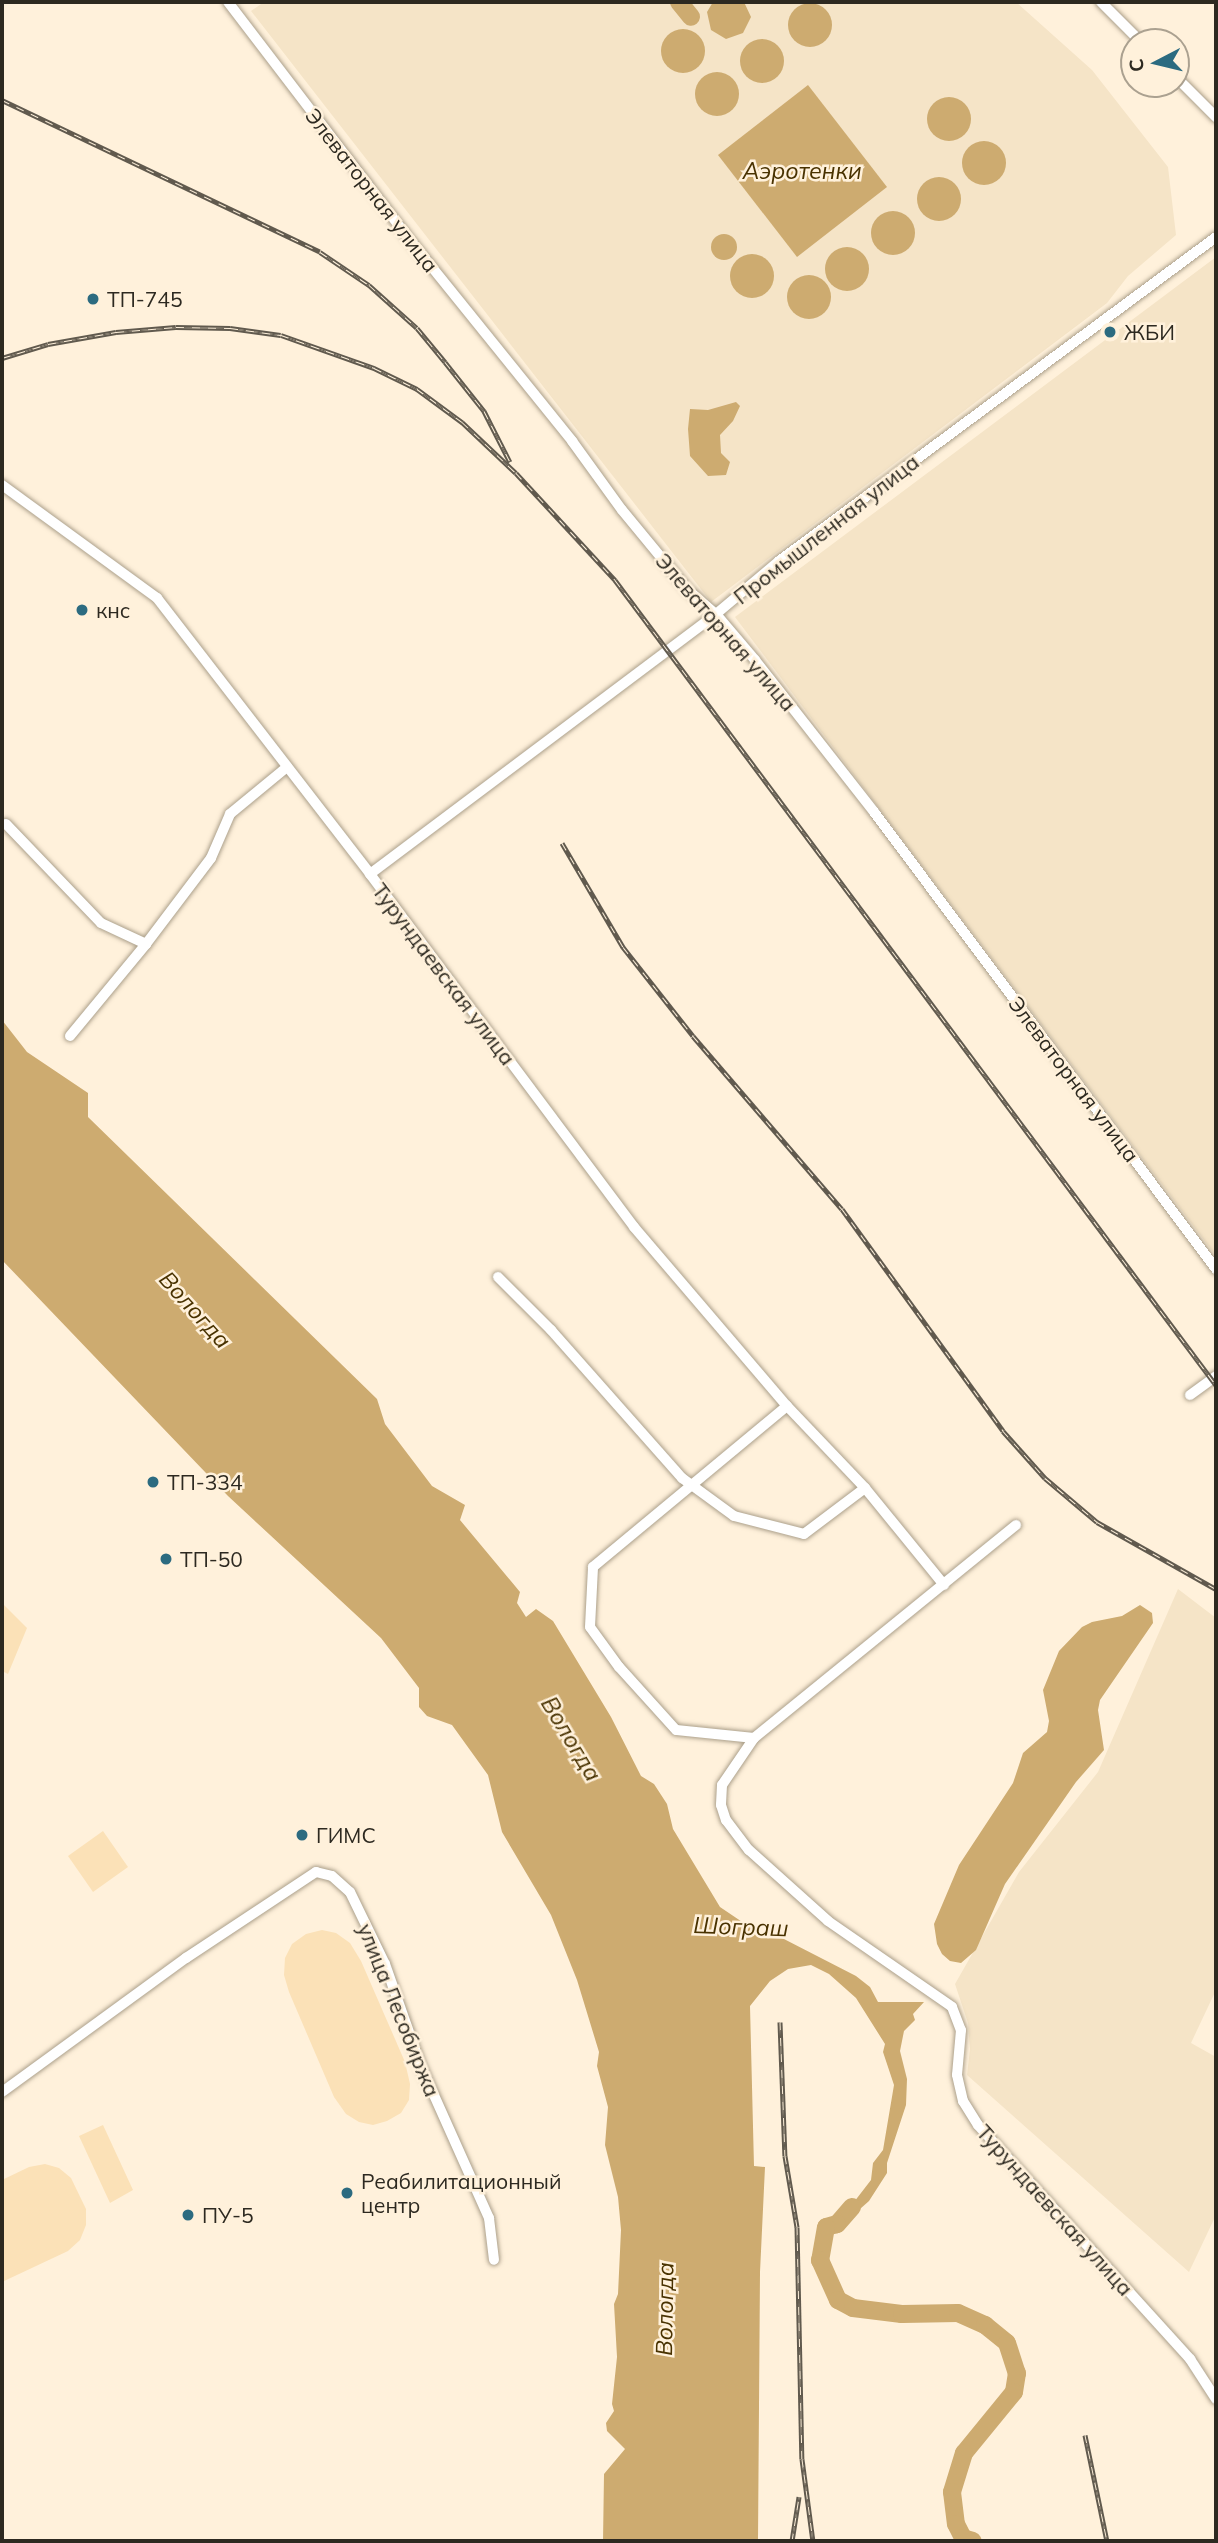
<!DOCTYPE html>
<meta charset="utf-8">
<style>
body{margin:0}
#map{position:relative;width:1218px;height:2543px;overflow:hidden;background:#fff1db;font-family:Mulish,sans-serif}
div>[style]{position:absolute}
.built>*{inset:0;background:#f5e4c7}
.green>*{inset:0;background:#fbe1b7}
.water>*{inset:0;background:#cdab70}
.round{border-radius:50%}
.river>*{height:18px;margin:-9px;padding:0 9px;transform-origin:9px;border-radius:9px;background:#cdab70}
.roads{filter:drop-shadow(0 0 2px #aca08b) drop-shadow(0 0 2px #aca08b)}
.minor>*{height:10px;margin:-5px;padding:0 5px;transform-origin:5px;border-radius:5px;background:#fff}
.rail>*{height:5px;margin-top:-2.5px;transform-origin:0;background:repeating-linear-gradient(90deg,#fff1db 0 8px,#615a4e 0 16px);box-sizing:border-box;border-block:2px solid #615a4e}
.dots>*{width:19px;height:19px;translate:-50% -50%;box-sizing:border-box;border:4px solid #fff1db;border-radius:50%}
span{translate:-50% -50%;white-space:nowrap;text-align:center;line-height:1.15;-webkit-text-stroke:5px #fff1db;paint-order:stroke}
.street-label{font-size:21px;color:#2d2920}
.poi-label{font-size:21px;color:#2d2920}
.left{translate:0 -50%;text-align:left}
.water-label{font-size:23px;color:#493200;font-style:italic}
.frame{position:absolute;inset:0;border:4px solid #2d2920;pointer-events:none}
.north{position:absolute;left:1120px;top:28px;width:70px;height:70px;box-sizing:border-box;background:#fff1db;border:2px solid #aba190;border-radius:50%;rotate:263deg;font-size:19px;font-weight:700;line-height:28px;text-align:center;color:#2d2920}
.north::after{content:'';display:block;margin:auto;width:24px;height:32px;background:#2c6b80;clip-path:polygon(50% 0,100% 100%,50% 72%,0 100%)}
</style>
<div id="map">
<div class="built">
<div style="clip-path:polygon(264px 2px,1016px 2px,1092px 70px,1168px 167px,1176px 235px,1128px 276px,1107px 303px,711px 602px,251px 11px)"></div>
<div style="clip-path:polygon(1216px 257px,1216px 1256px,735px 617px)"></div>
<div style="clip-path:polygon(1178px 1589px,1216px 1618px,1216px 1990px,1191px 2043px,1216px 2057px,1216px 2215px,1189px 2272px,967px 2075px,970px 2049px,968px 2023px,955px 1984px,1019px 1872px,1098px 1772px)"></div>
</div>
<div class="green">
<div style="clip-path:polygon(2px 1603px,27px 1628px,8px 1674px,2px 1671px)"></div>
<div style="clip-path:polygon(103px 1831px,128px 1867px,93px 1892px,68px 1856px)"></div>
<div style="clip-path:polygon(322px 1930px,336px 1933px,350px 1943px,361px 1961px,405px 2062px,410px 2084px,409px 2100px,401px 2113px,387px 2121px,373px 2125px,359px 2122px,346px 2114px,334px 2097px,289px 1992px,284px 1975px,285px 1958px,292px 1944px,306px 1934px)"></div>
<div style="clip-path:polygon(103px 2125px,133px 2190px,110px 2203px,79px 2136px)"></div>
<div style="clip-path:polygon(45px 2164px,59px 2168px,71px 2178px,86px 2209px,86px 2225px,80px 2240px,68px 2251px,2px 2282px,2px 2180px,29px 2167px)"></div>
</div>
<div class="water">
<div style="clip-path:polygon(713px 2px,744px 2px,751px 17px,743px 33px,726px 39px,711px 30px,707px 12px)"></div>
<div class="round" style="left:788px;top:3px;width:44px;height:44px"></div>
<div class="round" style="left:661px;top:29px;width:44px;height:44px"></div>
<div class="round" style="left:740px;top:39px;width:44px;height:44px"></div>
<div class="round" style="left:695px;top:72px;width:44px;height:44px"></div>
<div style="clip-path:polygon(808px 85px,887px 187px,797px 257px,718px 155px)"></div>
<div class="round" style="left:927px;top:97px;width:44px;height:44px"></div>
<div class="round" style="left:962px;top:141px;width:44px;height:44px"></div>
<div class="round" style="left:917px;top:177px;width:44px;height:44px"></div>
<div class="round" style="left:871px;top:211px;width:44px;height:44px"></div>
<div class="round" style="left:711px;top:234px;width:26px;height:26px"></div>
<div class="round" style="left:825px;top:247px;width:44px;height:44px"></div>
<div class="round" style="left:730px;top:254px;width:44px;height:44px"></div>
<div class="round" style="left:787px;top:275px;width:44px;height:44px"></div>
<div style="clip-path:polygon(736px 402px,740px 406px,733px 421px,720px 435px,721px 453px,730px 462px,726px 475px,708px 476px,690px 456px,688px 429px,690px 409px,708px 410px)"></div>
<div style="clip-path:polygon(2px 1020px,27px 1052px,88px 1093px,88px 1117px,377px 1399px,385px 1424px,432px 1486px,465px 1505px,460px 1520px,520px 1592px,517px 1603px,526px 1617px,536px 1609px,553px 1621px,611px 1717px,641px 1776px,654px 1784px,667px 1804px,673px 1829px,720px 1907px,760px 1934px,782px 1938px,856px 1976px,870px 1987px,878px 2002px,924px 2002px,913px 2014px,915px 2020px,904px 2031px,900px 2051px,907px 2079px,906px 2105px,887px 2163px,887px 2173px,869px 2201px,851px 2217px,837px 2224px,871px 2180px,873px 2163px,883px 2150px,894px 2085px,883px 2052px,885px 2044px,856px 1998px,829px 1974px,811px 1965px,788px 1969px,770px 1981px,750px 2006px,754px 2166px,765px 2167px,760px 2272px,758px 2541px,603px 2541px,604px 2474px,625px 2449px,607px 2431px,606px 2423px,614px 2411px,612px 2404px,617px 2357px,614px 2304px,618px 2294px,621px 2230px,618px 2197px,605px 2145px,608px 2107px,597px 2066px,599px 2052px,577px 1980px,551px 1915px,502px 1832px,488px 1775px,452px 1725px,427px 1716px,419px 1707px,419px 1688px,381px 1638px,228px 1496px,2px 1260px)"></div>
<div style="clip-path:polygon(1140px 1605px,1152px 1613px,1153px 1623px,1100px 1700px,1098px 1710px,1104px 1750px,1076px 1782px,1005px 1884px,976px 1950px,961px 1963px,950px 1961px,942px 1954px,937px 1944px,934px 1924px,959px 1865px,1013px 1783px,1023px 1753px,1047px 1732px,1049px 1721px,1043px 1690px,1059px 1651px,1082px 1627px,1092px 1622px,1122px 1616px)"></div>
</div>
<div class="river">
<div style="left:679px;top:2px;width:19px;rotate:51deg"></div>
<div style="left:852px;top:2207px;width:23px;rotate:131deg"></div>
<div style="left:837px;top:2224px;width:11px;rotate:165deg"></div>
<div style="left:826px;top:2227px;width:34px;rotate:100deg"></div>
<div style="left:820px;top:2260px;width:44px;rotate:65.8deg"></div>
<div style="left:838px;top:2300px;width:17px;rotate:28deg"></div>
<div style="left:853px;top:2308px;width:49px;rotate:7deg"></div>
<div style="left:902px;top:2314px;width:56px;rotate:-1deg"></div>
<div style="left:958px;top:2313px;width:30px;rotate:24deg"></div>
<div style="left:985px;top:2325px;width:28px;rotate:39deg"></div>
<div style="left:1007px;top:2343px;width:32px;rotate:72deg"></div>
<div style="left:1017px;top:2373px;width:19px;rotate:99deg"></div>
<div style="left:1014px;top:2392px;width:79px;rotate:129.3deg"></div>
<div style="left:964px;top:2453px;width:41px;rotate:107.1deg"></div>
<div style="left:952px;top:2492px;width:32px;rotate:83deg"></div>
<div style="left:956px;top:2524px;width:16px;rotate:63deg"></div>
<div style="left:963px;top:2538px;width:10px;rotate:17deg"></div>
</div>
<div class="roads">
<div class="minor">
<div style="left:228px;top:2px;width:293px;rotate:52.6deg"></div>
<div style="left:406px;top:235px;width:265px;rotate:51.1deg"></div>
<div style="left:572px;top:441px;width:85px;rotate:54.1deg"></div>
<div style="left:622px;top:510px;width:104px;rotate:50.5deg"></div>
<div style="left:688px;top:590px;width:37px;rotate:41deg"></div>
<div style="left:716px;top:614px;width:60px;rotate:49.7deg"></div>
<div style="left:755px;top:660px;width:193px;rotate:51.9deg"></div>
<div style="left:874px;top:812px;width:571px;rotate:53.19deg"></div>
<div style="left:1101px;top:2px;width:57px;rotate:45deg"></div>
<div style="left:1176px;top:77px;width:57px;rotate:45deg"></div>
<div style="left:2px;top:485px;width:192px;rotate:36.1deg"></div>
<div style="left:157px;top:598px;width:349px;rotate:52.3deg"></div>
<div style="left:370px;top:874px;width:441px;rotate:53.2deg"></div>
<div style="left:634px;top:1227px;width:235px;rotate:49.5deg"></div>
<div style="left:787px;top:1406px;width:113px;rotate:46.4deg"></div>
<div style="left:865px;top:1488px;width:125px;rotate:50.8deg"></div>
<div style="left:6px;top:824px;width:137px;rotate:46.2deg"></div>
<div style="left:101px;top:923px;width:50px;rotate:25deg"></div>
<div style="left:370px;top:874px;width:433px;rotate:-36.9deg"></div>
<div style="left:716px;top:614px;width:82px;rotate:-40.1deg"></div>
<div style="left:779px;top:561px;width:544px;rotate:-36.55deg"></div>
<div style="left:70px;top:1036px;width:119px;rotate:-50.4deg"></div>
<div style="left:146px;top:944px;width:108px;rotate:-52.9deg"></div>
<div style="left:211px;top:858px;width:48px;rotate:-66.6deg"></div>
<div style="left:230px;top:814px;width:74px;rotate:-39.5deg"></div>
<div style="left:498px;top:1277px;width:75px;rotate:45deg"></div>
<div style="left:551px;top:1330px;width:198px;rotate:48.5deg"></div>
<div style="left:682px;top:1478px;width:64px;rotate:36.2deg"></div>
<div style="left:734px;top:1516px;width:72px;rotate:14.4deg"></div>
<div style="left:804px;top:1534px;width:76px;rotate:-37deg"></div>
<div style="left:1190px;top:1395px;width:32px;rotate:-36deg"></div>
<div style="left:1016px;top:1525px;width:338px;rotate:140.9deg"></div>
<div style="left:754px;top:1738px;width:57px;rotate:124.2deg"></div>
<div style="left:722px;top:1785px;width:20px;rotate:93deg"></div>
<div style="left:721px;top:1805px;width:16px;rotate:72deg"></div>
<div style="left:726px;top:1820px;width:38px;rotate:53deg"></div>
<div style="left:749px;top:1850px;width:106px;rotate:41.9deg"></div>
<div style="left:828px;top:1921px;width:151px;rotate:34.7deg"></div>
<div style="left:952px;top:2007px;width:25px;rotate:69deg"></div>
<div style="left:961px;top:2030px;width:45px;rotate:95.1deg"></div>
<div style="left:957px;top:2075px;width:27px;rotate:77deg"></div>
<div style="left:963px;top:2101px;width:28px;rotate:58deg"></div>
<div style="left:978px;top:2125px;width:316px;rotate:47.8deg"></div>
<div style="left:1190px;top:2359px;width:48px;rotate:57deg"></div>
<div style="left:754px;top:1738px;width:78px;rotate:-174.1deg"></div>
<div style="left:676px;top:1730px;width:85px;rotate:-132.1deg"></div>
<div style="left:619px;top:1667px;width:49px;rotate:-125.9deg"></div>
<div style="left:590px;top:1627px;width:60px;rotate:-87.1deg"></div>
<div style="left:593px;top:1567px;width:252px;rotate:-39.7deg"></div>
<div style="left:2px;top:2092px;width:228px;rotate:-36.1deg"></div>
<div style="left:186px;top:1958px;width:156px;rotate:-33.5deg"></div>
<div style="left:316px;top:1872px;width:16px;rotate:14deg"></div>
<div style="left:332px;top:1876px;width:24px;rotate:42deg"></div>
<div style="left:350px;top:1892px;width:80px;rotate:64.1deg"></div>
<div style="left:385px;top:1964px;width:108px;rotate:70.6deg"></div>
<div style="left:421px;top:2066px;width:167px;rotate:65.9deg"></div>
<div style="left:489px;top:2218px;width:42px;rotate:83.2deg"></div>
</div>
</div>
<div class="rail">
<div style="left:2px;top:100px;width:352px;rotate:25.5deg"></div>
<div style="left:320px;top:252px;width:59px;rotate:34deg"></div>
<div style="left:369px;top:285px;width:64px;rotate:41.9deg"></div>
<div style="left:417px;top:328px;width:44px;rotate:50.5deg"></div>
<div style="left:445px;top:362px;width:63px;rotate:51.5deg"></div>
<div style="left:484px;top:411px;width:57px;rotate:63deg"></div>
<div style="left:2px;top:358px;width:48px;rotate:-16.9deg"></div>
<div style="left:48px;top:344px;width:69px;rotate:-10deg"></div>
<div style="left:116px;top:332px;width:60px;rotate:-4.8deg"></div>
<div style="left:176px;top:327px;width:54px;rotate:1.1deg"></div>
<div style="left:230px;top:328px;width:51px;rotate:7.8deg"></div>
<div style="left:281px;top:335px;width:99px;rotate:19.5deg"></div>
<div style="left:374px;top:368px;width:48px;rotate:26deg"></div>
<div style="left:417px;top:389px;width:56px;rotate:36.3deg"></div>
<div style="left:462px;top:422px;width:74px;rotate:43.4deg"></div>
<div style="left:516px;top:473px;width:146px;rotate:47.2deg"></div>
<div style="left:615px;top:580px;width:1005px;rotate:53.26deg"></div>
<div style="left:562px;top:843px;width:121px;rotate:59.6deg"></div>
<div style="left:623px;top:947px;width:113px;rotate:51.8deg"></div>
<div style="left:693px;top:1036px;width:228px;rotate:49.3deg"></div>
<div style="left:842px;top:1209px;width:274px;rotate:54deg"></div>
<div style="left:1003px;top:1431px;width:63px;rotate:48.2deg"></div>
<div style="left:1045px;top:1478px;width:68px;rotate:40.2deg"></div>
<div style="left:1097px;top:1522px;width:137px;rotate:29.4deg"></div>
<div style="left:780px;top:2022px;width:134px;rotate:87.9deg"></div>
<div style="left:785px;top:2156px;width:72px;rotate:80.4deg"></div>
<div style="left:797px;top:2227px;width:232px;rotate:88.8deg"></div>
<div style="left:802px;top:2459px;width:83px;rotate:82.4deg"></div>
<div style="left:1085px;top:2435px;width:108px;rotate:78.3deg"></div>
<div style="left:792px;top:2541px;width:45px;rotate:-81deg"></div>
</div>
<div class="dots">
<div style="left:93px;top:299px;background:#2c6b80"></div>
<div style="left:1110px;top:332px;background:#2c6b80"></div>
<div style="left:82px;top:610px;background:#2c6b80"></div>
<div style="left:153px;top:1482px;background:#2c6b80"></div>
<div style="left:166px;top:1559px;background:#2c6b80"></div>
<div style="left:302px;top:1835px;background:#2c6b80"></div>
<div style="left:347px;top:2193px;background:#2c6b80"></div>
<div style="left:188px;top:2215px;background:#2c6b80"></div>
</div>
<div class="street-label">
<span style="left:372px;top:190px;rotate:52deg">Элеваторная улица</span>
<span style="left:826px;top:529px;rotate:-38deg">Промышленная улица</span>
<span style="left:726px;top:632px;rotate:49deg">Элеваторная улица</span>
<span style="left:444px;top:974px;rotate:53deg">Турундаевская улица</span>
<span style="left:1074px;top:1079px;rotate:53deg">Элеваторная улица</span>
<span style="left:399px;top:2010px;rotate:68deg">улица Лесобиржа</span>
<span style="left:1055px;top:2210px;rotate:48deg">Турундаевская улица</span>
</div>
<div class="poi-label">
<span class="left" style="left:107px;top:299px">ТП-745</span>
<span class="left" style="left:1124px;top:332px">ЖБИ</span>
<span class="left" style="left:96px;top:610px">кнс</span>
<span class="left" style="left:167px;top:1482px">ТП-334</span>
<span class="left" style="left:180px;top:1559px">ТП-50</span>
<span class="left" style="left:316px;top:1835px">ГИМС</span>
<span class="left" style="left:361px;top:2193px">Реабилитационный<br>центр</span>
<span class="left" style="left:202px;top:2215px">ПУ-5</span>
</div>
<div class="water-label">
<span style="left:802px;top:171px">Аэротенки</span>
<span style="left:195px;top:1310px;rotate:48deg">Вологда</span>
<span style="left:571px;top:1739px;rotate:59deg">Вологда</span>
<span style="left:741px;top:1927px;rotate:2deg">Шограш</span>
<span style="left:665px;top:2309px;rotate:-89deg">Вологда</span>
</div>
<div class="frame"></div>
<div class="north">С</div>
</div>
